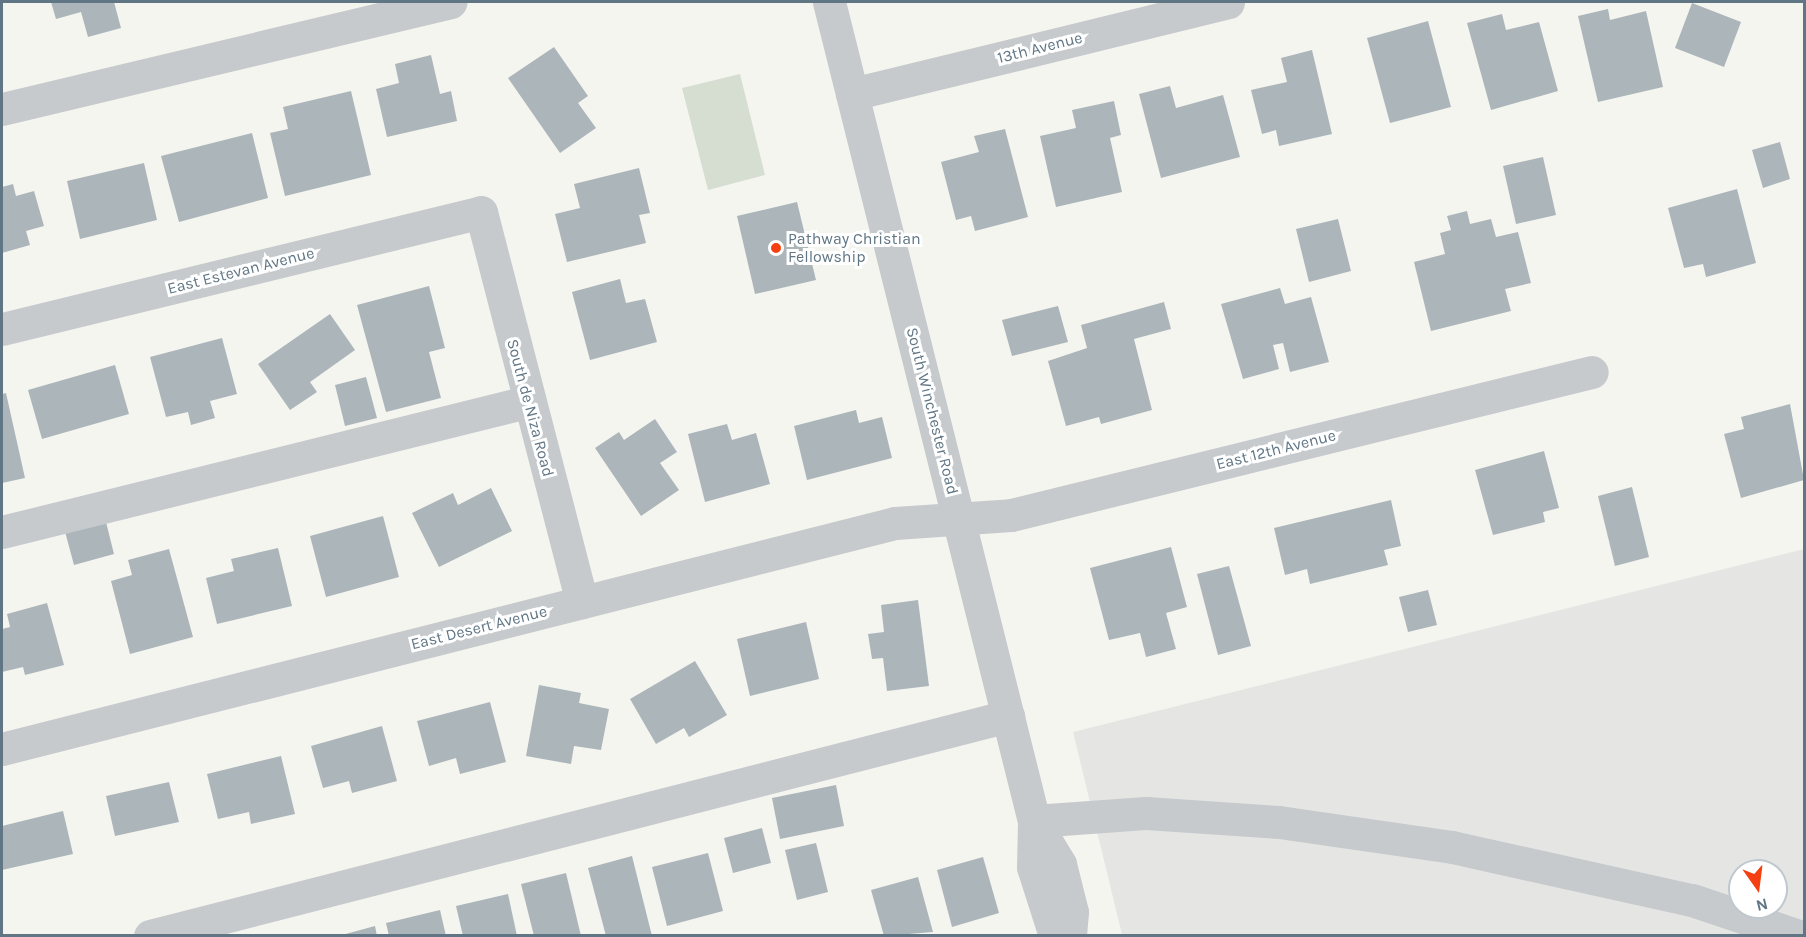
<!DOCTYPE html>
<style>
body{margin:0}
#map{position:relative;width:1806px;height:937px;overflow:hidden;background:#f5f5f0;font-family:Karla,sans-serif}
div>[style]{position:absolute}
.built>*{inset:0;background:#e5e6e4}
.green>*{inset:0;background:#d6ddd1}
.building>*{inset:0;background:#acb5ba}
.minor>*{height:33px;margin:-16.5px;padding:0 16.5px;transform-origin:16.5px;border-radius:16.5px;background:#c6cacd}
.dots>*{width:16px;height:16px;translate:-50% -50%;box-sizing:border-box;border:3px solid #fff;border-radius:50%}
span{translate:-50% -50%;white-space:nowrap;text-align:center;line-height:1.15;-webkit-text-stroke:6px #fff;paint-order:stroke}
.street-label{font-size:16px;color:#607685}
.poi-label{font-size:16px;color:#607685}
.left{translate:0 -50%;text-align:left}
.frame{position:absolute;inset:0;border:3px solid #607685;pointer-events:none}
.north{position:absolute;left:1728px;top:859px;width:60px;height:60px;box-sizing:border-box;background:#fff;border:2px solid #bfc8ce;border-radius:50%;rotate:166deg;font-size:16px;font-weight:700;line-height:24px;text-align:center;color:#607685}
.north::after{content:'';display:block;margin:auto;width:21px;height:27px;background:#f63f10;clip-path:polygon(50% 0,100% 100%,50% 72%,0 100%)}
</style>
<div id="map">
<div class="built">
<div style="clip-path:polygon(evenodd,1804px 549px,1804px 935px,1122px 935px,1073px 732px,1804px 549px,1740px 871px,1776px 871px,1776px 907px,1740px 907px,1740px 871px)"></div>
</div>
<div class="green">
<div style="clip-path:polygon(740px 74px,765px 175px,708px 190px,682px 88px)"></div>
</div>
<div class="building">
<div style="clip-path:polygon(51px 2px,114px 2px,121px 28px,88px 37px,81px 12px,56px 19px)"></div>
<div style="clip-path:polygon(1692px 3px,1741px 22px,1724px 67px,1675px 48px)"></div>
<div style="clip-path:polygon(1608px 9px,1610px 20px,1646px 11px,1663px 87px,1598px 102px,1578px 16px)"></div>
<div style="clip-path:polygon(1502px 14px,1506px 30px,1539px 22px,1558px 91px,1491px 110px,1467px 23px)"></div>
<div style="clip-path:polygon(1428px 21px,1451px 107px,1390px 123px,1367px 38px)"></div>
<div style="clip-path:polygon(554px 47px,588px 96px,578px 103px,596px 128px,560px 153px,508px 78px)"></div>
<div style="clip-path:polygon(1312px 50px,1332px 134px,1279px 146px,1276px 130px,1262px 134px,1251px 90px,1287px 82px,1281px 58px)"></div>
<div style="clip-path:polygon(431px 55px,440px 94px,451px 91px,457px 121px,387px 137px,376px 89px,399px 83px,395px 64px)"></div>
<div style="clip-path:polygon(1170px 86px,1176px 108px,1223px 95px,1240px 157px,1161px 178px,1139px 94px)"></div>
<div style="clip-path:polygon(351px 91px,371px 175px,285px 196px,270px 133px,288px 129px,283px 107px)"></div>
<div style="clip-path:polygon(1114px 101px,1121px 135px,1110px 138px,1122px 192px,1056px 207px,1040px 136px,1076px 128px,1072px 110px)"></div>
<div style="clip-path:polygon(1005px 129px,1028px 217px,975px 231px,971px 216px,956px 220px,941px 162px,979px 152px,974px 136px)"></div>
<div style="clip-path:polygon(252px 133px,268px 198px,179px 222px,161px 156px)"></div>
<div style="clip-path:polygon(1780px 142px,1790px 179px,1763px 188px,1752px 150px)"></div>
<div style="clip-path:polygon(1543px 157px,1556px 215px,1516px 224px,1503px 166px)"></div>
<div style="clip-path:polygon(144px 163px,157px 220px,80px 239px,67px 181px)"></div>
<div style="clip-path:polygon(639px 168px,650px 213px,639px 215px,646px 243px,567px 262px,555px 214px,580px 208px,574px 184px)"></div>
<div style="clip-path:polygon(13px 184px,16px 196px,34px 191px,44px 226px,26px 231px,30px 245px,2px 253px,2px 187px)"></div>
<div style="clip-path:polygon(1737px 189px,1756px 263px,1706px 277px,1703px 264px,1684px 268px,1668px 208px)"></div>
<div style="clip-path:polygon(797px 202px,816px 280px,755px 294px,737px 216px)"></div>
<div style="clip-path:polygon(1467px 211px,1470px 224px,1491px 219px,1496px 237px,1518px 232px,1531px 283px,1505px 289px,1511px 311px,1431px 331px,1414px 262px,1445px 254px,1440px 233px,1451px 230px,1447px 216px)"></div>
<div style="clip-path:polygon(1338px 219px,1351px 271px,1309px 282px,1296px 229px)"></div>
<div style="clip-path:polygon(620px 279px,626px 303px,645px 299px,657px 342px,590px 360px,572px 292px)"></div>
<div style="clip-path:polygon(429px 286px,445px 348px,429px 352px,441px 398px,386px 412px,357px 305px)"></div>
<div style="clip-path:polygon(1280px 288px,1285px 304px,1311px 297px,1329px 362px,1290px 372px,1283px 343px,1273px 345px,1279px 369px,1243px 379px,1221px 304px)"></div>
<div style="clip-path:polygon(1164px 302px,1171px 329px,1134px 339px,1152px 410px,1101px 424px,1099px 417px,1066px 426px,1048px 361px,1087px 348px,1081px 325px)"></div>
<div style="clip-path:polygon(1058px 306px,1068px 342px,1012px 356px,1002px 320px)"></div>
<div style="clip-path:polygon(330px 314px,355px 350px,310px 382px,317px 392px,290px 410px,258px 364px)"></div>
<div style="clip-path:polygon(222px 338px,237px 394px,210px 401px,215px 418px,191px 425px,188px 412px,166px 417px,150px 357px)"></div>
<div style="clip-path:polygon(115px 365px,129px 414px,42px 439px,28px 390px)"></div>
<div style="clip-path:polygon(366px 377px,377px 418px,345px 426px,335px 385px)"></div>
<div style="clip-path:polygon(6px 393px,25px 478px,2px 483px,2px 394px)"></div>
<div style="clip-path:polygon(1790px 404px,1804px 480px,1741px 498px,1724px 434px,1744px 429px,1741px 417px)"></div>
<div style="clip-path:polygon(856px 410px,859px 423px,882px 417px,892px 458px,807px 480px,794px 426px)"></div>
<div style="clip-path:polygon(655px 419px,677px 452px,660px 463px,679px 490px,641px 516px,595px 448px,619px 432px,624px 440px)"></div>
<div style="clip-path:polygon(727px 424px,732px 440px,756px 433px,770px 484px,705px 502px,688px 434px)"></div>
<div style="clip-path:polygon(1544px 451px,1559px 508px,1543px 512px,1545px 522px,1493px 535px,1475px 470px)"></div>
<div style="clip-path:polygon(1632px 487px,1649px 557px,1615px 566px,1598px 496px)"></div>
<div style="clip-path:polygon(491px 488px,512px 531px,439px 567px,412px 513px,453px 493px,458px 505px)"></div>
<div style="clip-path:polygon(1391px 500px,1401px 546px,1384px 550px,1388px 565px,1310px 584px,1307px 569px,1285px 575px,1274px 528px)"></div>
<div style="clip-path:polygon(383px 516px,399px 577px,326px 597px,310px 536px)"></div>
<div style="clip-path:polygon(105px 518px,114px 554px,74px 565px,64px 528px)"></div>
<div style="clip-path:polygon(1171px 547px,1187px 607px,1166px 613px,1176px 649px,1146px 657px,1140px 633px,1109px 640px,1090px 568px)"></div>
<div style="clip-path:polygon(278px 548px,292px 606px,217px 624px,206px 578px,234px 571px,231px 559px)"></div>
<div style="clip-path:polygon(169px 549px,193px 637px,130px 654px,111px 581px,132px 575px,128px 560px)"></div>
<div style="clip-path:polygon(1229px 566px,1251px 646px,1218px 655px,1197px 574px)"></div>
<div style="clip-path:polygon(1428px 590px,1437px 625px,1408px 632px,1399px 597px)"></div>
<div style="clip-path:polygon(918px 600px,929px 686px,887px 691px,883px 658px,872px 659px,868px 634px,884px 632px,881px 605px)"></div>
<div style="clip-path:polygon(47px 603px,64px 665px,25px 675px,23px 667px,2px 672px,2px 629px,10px 627px,7px 614px)"></div>
<div style="clip-path:polygon(806px 622px,819px 679px,750px 696px,737px 639px)"></div>
<div style="clip-path:polygon(695px 661px,727px 715px,689px 737px,684px 728px,656px 744px,630px 699px)"></div>
<div style="clip-path:polygon(539px 685px,581px 693px,579px 703px,609px 709px,601px 750px,574px 746px,571px 764px,526px 756px)"></div>
<div style="clip-path:polygon(490px 702px,506px 762px,460px 774px,456px 758px,429px 766px,417px 721px)"></div>
<div style="clip-path:polygon(382px 726px,397px 781px,352px 793px,349px 781px,323px 788px,311px 746px)"></div>
<div style="clip-path:polygon(281px 756px,295px 814px,251px 824px,249px 812px,218px 819px,207px 774px)"></div>
<div style="clip-path:polygon(169px 782px,179px 822px,115px 836px,106px 796px)"></div>
<div style="clip-path:polygon(836px 785px,844px 826px,780px 839px,772px 798px)"></div>
<div style="clip-path:polygon(63px 811px,73px 854px,2px 870px,2px 826px)"></div>
<div style="clip-path:polygon(762px 828px,771px 863px,733px 873px,724px 838px)"></div>
<div style="clip-path:polygon(816px 843px,828px 892px,797px 900px,785px 850px)"></div>
<div style="clip-path:polygon(708px 853px,723px 911px,667px 926px,652px 867px)"></div>
<div style="clip-path:polygon(632px 856px,652px 936px,606px 936px,588px 868px)"></div>
<div style="clip-path:polygon(983px 857px,999px 913px,952px 927px,937px 870px)"></div>
<div style="clip-path:polygon(566px 873px,581px 936px,534px 936px,521px 884px)"></div>
<div style="clip-path:polygon(918px 877px,933px 932px,884px 936px,871px 890px)"></div>
<div style="clip-path:polygon(508px 894px,517px 936px,463px 936px,456px 906px)"></div>
<div style="clip-path:polygon(440px 910px,446px 936px,389px 936px,386px 923px)"></div>
<div style="clip-path:polygon(375px 926px,377px 936px,342px 936px,342px 935px)"></div>
</div>
<div class="minor">
<div style="left:829px;top:2px;width:844px;rotate:75.95deg"></div>
<div style="left:1034px;top:821px;width:46px;rotate:91.2deg"></div>
<div style="left:1033px;top:867px;width:72px;rotate:72.3deg"></div>
<div style="left:852px;top:94px;width:387px;rotate:-13.7deg"></div>
<div style="left:2px;top:109px;width:461px;rotate:-13.4deg"></div>
<div style="left:2px;top:329px;width:493px;rotate:-13.7deg"></div>
<div style="left:481px;top:212px;width:403px;rotate:75.5deg"></div>
<div style="left:2px;top:532px;width:541px;rotate:-13.91deg"></div>
<div style="left:2px;top:749px;width:921px;rotate:-14.2deg"></div>
<div style="left:895px;top:523px;width:116px;rotate:-3.9deg"></div>
<div style="left:1011px;top:515px;width:598px;rotate:-13.83deg"></div>
<div style="left:1034px;top:821px;width:112px;rotate:-4.1deg"></div>
<div style="left:1146px;top:813px;width:133px;rotate:3.9deg"></div>
<div style="left:1279px;top:822px;width:175px;rotate:8.2deg"></div>
<div style="left:1452px;top:847px;width:246px;rotate:12.5deg"></div>
<div style="left:1692px;top:900px;width:113px;rotate:18.6deg"></div>
<div style="left:1034px;top:821px;width:50px;rotate:58.8deg"></div>
<div style="left:1060px;top:864px;width:49px;rotate:76deg"></div>
<div style="left:1072px;top:912px;width:24px;rotate:95deg"></div>
<div style="left:150px;top:936px;width:886px;rotate:-14.38deg"></div>
</div>
<div class="dots">
<div style="left:776px;top:248px;background:#f63f10"></div>
</div>
<div class="street-label">
<span style="left:1040px;top:48px;rotate:-14deg">13th Avenue</span>
<span style="left:241px;top:271px;rotate:-14deg">East Estevan Avenue</span>
<span style="left:530px;top:408px;rotate:75deg">South de Niza Road</span>
<span style="left:932px;top:411px;rotate:76deg">South Winchester Road</span>
<span style="left:1276px;top:450px;rotate:-14deg">East 12th Avenue</span>
<span style="left:479px;top:628px;rotate:-14deg">East Desert Avenue</span>
</div>
<div class="poi-label">
<span class="left" style="left:788px;top:248px">Pathway Christian<br>Fellowship</span>
</div>
<div class="frame"></div>
<div class="north">N</div>
</div>
